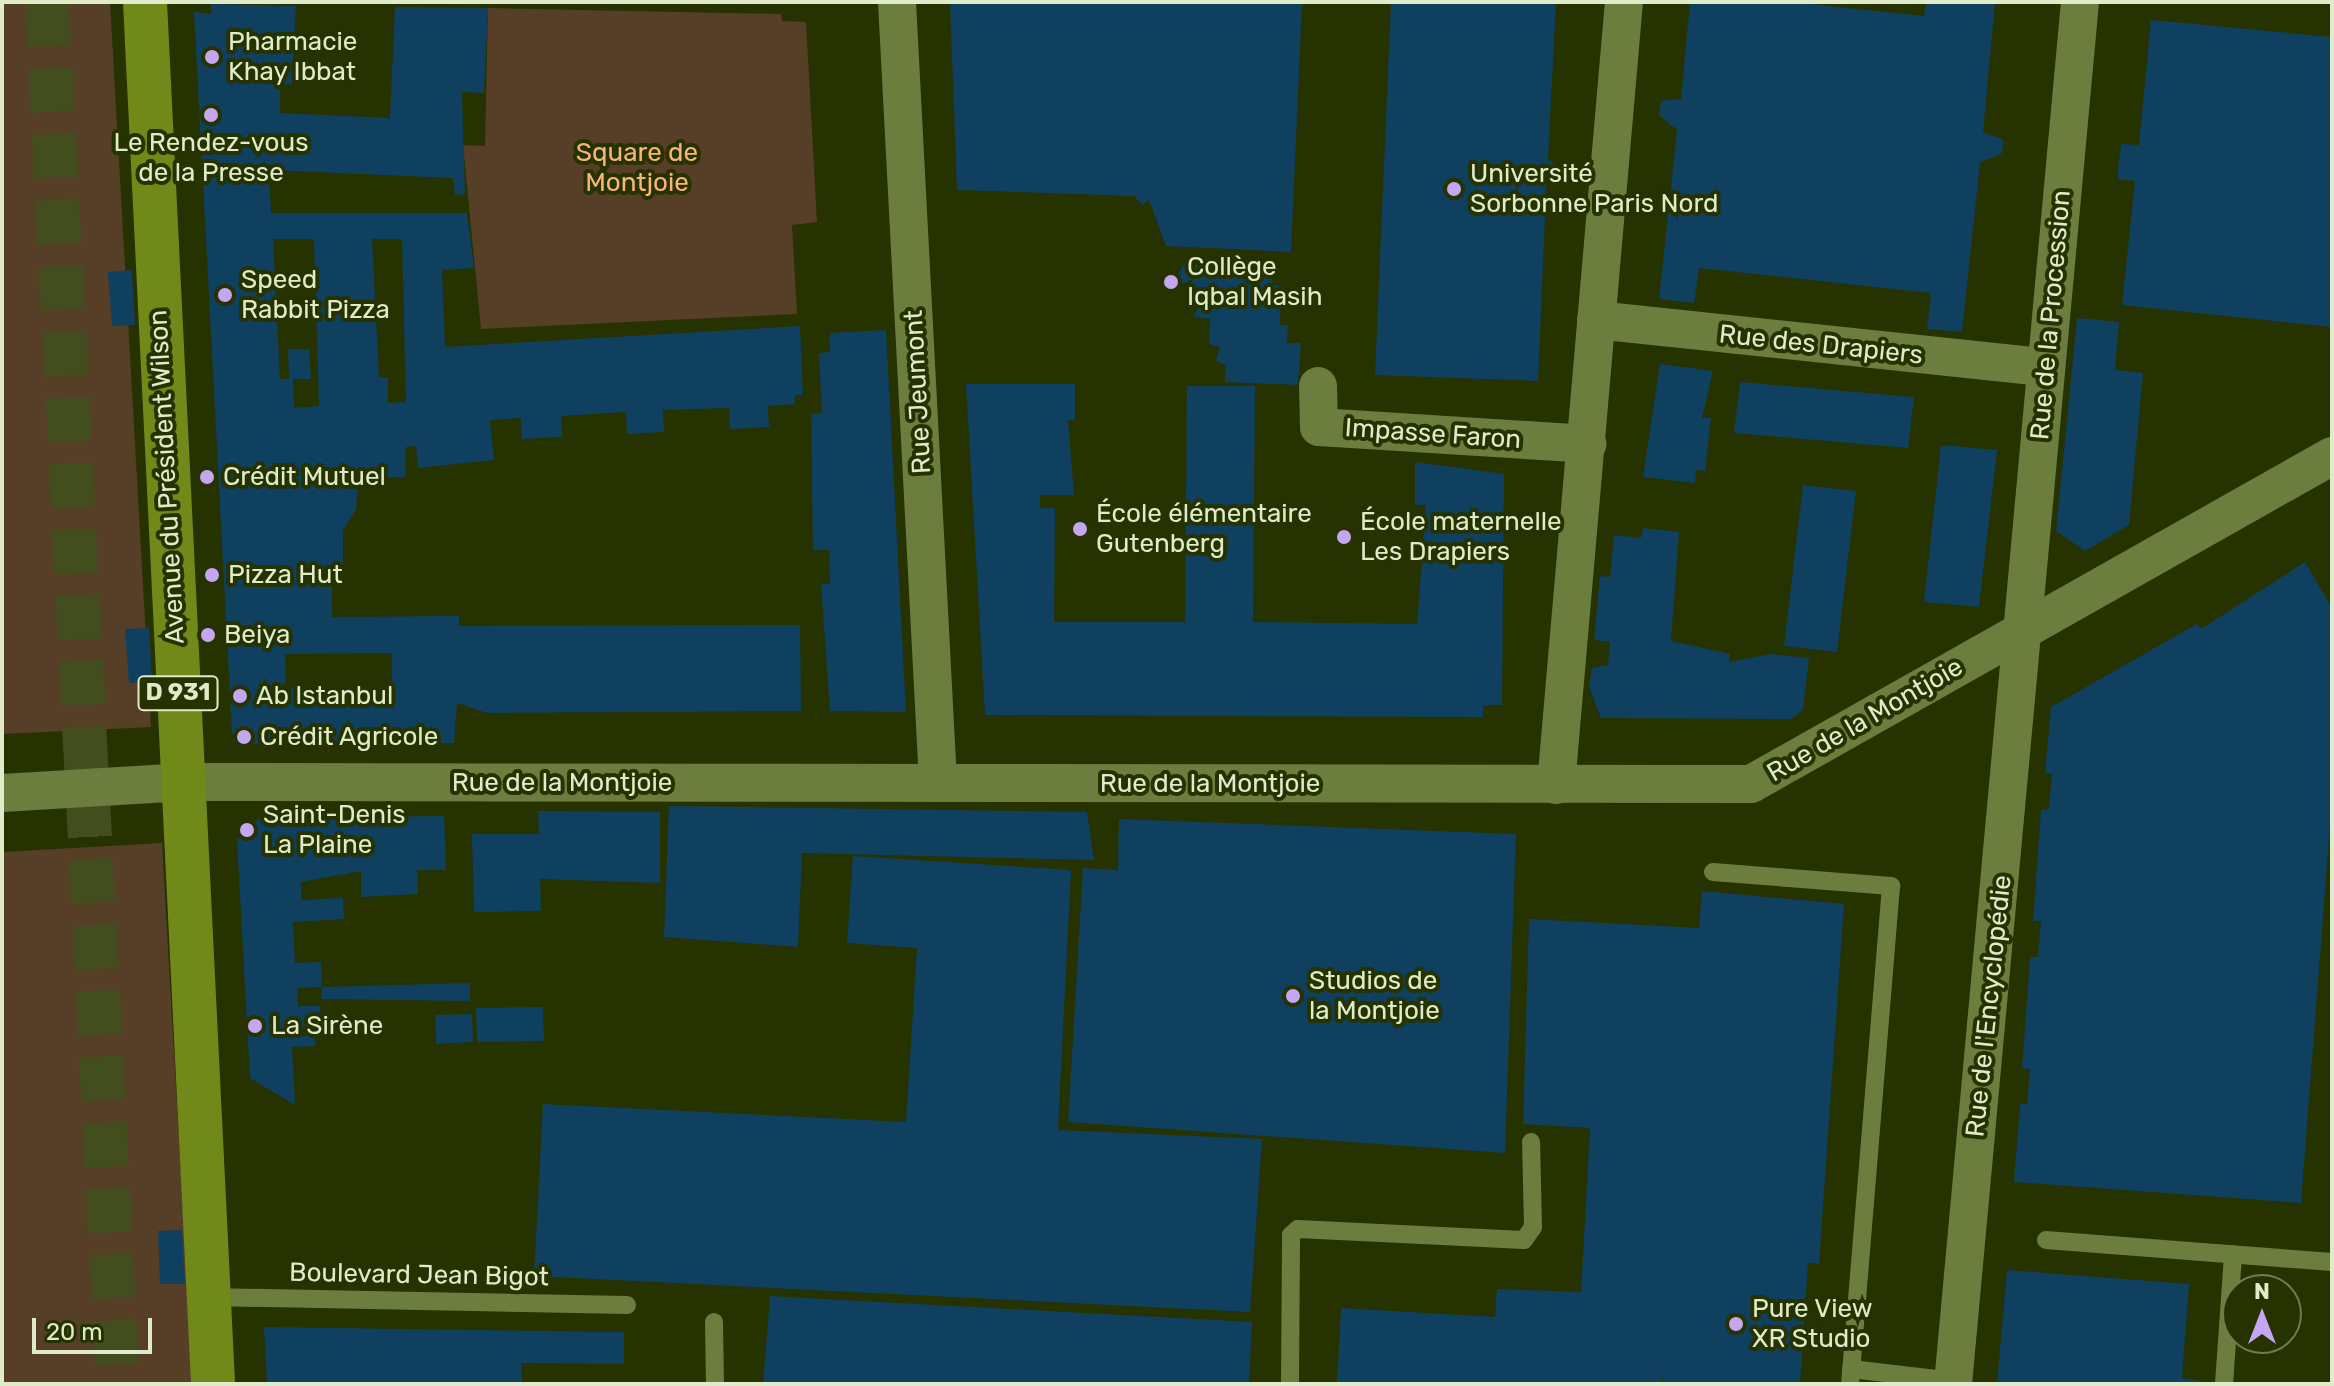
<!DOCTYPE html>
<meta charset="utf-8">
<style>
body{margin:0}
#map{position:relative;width:2334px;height:1386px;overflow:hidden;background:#263200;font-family:Rubik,sans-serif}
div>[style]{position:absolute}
.green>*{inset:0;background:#573e27}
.building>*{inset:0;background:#10405f}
.highway-tunnel>*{height:44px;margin-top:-22px;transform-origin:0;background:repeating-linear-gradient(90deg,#424e1e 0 44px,transparent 0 66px)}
.lane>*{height:18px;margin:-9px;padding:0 9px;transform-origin:9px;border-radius:9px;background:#6b7e3d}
.street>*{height:38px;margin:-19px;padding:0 19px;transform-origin:19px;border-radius:19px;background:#6b7e3d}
.primary>*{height:44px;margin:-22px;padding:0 22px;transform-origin:22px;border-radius:22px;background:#708918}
.dots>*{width:22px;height:22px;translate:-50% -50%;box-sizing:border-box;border:4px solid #263200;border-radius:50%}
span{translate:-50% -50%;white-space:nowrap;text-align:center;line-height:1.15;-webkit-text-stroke:8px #263200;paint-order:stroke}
.shield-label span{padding:2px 6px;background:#263200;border:2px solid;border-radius:6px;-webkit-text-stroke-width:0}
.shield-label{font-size:24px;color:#e0ebc9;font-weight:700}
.poi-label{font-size:26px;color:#e0ebc9}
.left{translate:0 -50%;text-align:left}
.park-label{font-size:26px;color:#f9b476}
.street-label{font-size:26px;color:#e0ebc9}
.frame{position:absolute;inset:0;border:4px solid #e0ebc9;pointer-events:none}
.north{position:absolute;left:2222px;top:1274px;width:80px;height:80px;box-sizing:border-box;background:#263200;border:2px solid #707c50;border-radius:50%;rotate:0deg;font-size:22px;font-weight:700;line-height:32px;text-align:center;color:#e0ebc9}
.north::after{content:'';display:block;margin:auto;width:28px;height:36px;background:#c5a7f1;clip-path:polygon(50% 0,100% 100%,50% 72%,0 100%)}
.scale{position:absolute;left:32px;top:1318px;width:120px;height:36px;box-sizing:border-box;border:4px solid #e0ebc9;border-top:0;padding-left:10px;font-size:24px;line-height:28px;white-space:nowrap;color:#e0ebc9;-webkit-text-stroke:6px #263200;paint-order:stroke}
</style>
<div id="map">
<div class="green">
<div style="clip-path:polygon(2px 2px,110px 2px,151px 727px,2px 734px)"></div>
<div style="clip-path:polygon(488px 8px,781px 14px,782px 21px,806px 22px,817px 222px,792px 225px,797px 314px,481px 329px,463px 145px,485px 146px)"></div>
<div style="clip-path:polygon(162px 843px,193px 1384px,2px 1384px,2px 852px)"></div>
</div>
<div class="building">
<div style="clip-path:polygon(950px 2px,1302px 2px,1291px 252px,1166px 246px,1149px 200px,1143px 205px,1134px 196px,957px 190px)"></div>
<div style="clip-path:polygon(1391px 2px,1556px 2px,1548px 159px,1555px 164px,1547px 171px,1538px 381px,1375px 375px)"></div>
<div style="clip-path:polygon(1690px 2px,1791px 2px,1924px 16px,1926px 2px,1995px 2px,1983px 132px,2004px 140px,2002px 153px,1980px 163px,1962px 332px,1927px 329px,1931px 293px,1699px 268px,1694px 303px,1659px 299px,1677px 130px,1659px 115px,1661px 101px,1681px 99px)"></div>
<div style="clip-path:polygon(evenodd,211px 4px,296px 6px,292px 85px,280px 84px,280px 113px,390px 118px,395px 7px,488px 8px,484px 93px,462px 92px,465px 194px,455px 195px,453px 178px,269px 170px,271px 213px,467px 213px,474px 268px,442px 270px,445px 347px,800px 326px,803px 395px,795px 395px,795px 404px,768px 406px,769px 427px,730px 429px,729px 408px,663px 410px,664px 432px,627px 434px,626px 412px,561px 416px,562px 437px,522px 439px,521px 418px,490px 420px,494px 460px,418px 468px,416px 446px,406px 447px,405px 477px,358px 478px,356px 509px,343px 531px,343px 572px,332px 572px,332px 617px,459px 616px,459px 626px,800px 625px,801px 711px,487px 713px,457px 703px,454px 743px,242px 744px,232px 733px,194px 12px,211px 14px,211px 4px,273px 239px,314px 239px,319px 406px,294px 408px,293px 379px,311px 379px,309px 349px,288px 349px,289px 379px,280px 379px,273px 239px,211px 4px,372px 239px,402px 239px,406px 402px,388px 403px,388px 377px,379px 377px,372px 239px,211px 4px,392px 653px,392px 687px,293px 688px,285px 698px,276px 692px,286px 681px,285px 654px,392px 653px)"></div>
<div style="clip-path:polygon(2151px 20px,2332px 37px,2332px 327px,2122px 305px,2135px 181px,2117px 179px,2121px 144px,2139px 145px)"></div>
<div style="clip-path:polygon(1184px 264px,1273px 268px,1272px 285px,1281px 286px,1280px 325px,1288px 325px,1287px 343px,1301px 343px,1298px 385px,1225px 382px,1226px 365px,1216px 361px,1220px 347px,1209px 344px,1210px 319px,1194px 317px,1201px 299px,1189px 298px,1192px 279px,1183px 284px,1178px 274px)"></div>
<div style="clip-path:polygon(132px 270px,135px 325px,112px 326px,108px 272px)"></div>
<div style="clip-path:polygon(2077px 318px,2119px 322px,2115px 370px,2143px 373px,2129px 525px,2085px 551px,2056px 531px)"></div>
<div style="clip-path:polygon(886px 330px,906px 712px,830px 711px,821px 584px,830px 584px,829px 550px,813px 550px,811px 414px,822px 413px,819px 353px,830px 352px,829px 333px)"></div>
<div style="clip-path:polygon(1660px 364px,1713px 371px,1702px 418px,1711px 418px,1705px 471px,1696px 470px,1695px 483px,1643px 477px)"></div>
<div style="clip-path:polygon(1740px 382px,1914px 397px,1908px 448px,1734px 433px)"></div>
<div style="clip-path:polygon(966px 384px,1075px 384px,1075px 420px,1068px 420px,1074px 495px,1040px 495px,1040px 508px,1055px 508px,1054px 622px,1185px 622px,1187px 386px,1255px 386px,1253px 622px,1417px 624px,1426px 505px,1415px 505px,1415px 462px,1504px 474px,1502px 705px,1483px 705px,1483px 717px,985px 715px)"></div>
<div style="clip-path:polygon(1941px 445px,1997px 450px,1979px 607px,1924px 602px)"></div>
<div style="clip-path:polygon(1803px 485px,1856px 491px,1837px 652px,1784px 646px)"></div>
<div style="clip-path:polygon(1643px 528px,1679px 532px,1671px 641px,1730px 654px,1729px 662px,1772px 654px,1809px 658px,1803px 710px,1791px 719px,1601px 718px,1589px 687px,1592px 668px,1608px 665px,1610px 642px,1594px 640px,1600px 576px,1610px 577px,1614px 535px,1641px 538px)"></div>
<div style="clip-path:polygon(2305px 562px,2332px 608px,2332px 800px,2301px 1203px,2014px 1182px,2020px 1104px,2027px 1104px,2030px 1069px,2022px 1068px,2030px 957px,2038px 957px,2041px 921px,2033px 921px,2041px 810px,2049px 810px,2052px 773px,2045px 773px,2051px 707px,2197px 624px,2201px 629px)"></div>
<div style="clip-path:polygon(149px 628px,152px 682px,129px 683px,125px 629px)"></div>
<div style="clip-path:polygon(669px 806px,1087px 812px,1094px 860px,802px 853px,798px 947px,664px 937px)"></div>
<div style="clip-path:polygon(538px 811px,660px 812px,660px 883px,540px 879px,541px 911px,474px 912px,472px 834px,539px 834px)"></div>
<div style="clip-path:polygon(444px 816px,446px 870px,417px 870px,418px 894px,361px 897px,361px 871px,301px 882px,301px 900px,343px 898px,344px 919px,293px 922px,295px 963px,321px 962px,322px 987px,297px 988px,298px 1006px,320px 1006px,322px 1028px,299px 1029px,299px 1036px,315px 1036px,315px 1046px,292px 1047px,295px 1105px,250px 1078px,237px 840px,259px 818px)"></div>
<div style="clip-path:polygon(1119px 819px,1516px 834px,1505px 1153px,1068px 1122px,1083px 868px,1118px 870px)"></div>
<div style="clip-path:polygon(853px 856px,1071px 870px,1058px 1130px,1262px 1139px,1250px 1312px,534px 1276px,543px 1104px,906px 1122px,917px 948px,847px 943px)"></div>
<div style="clip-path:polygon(1702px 891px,1844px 904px,1819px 1264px,1808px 1263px,1800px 1384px,1663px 1384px,1663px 1368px,1662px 1384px,1337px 1384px,1341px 1308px,1495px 1317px,1497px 1289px,1581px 1292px,1590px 1128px,1523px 1124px,1529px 919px,1699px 928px)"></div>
<div style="clip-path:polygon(470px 983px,470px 1001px,322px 999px,322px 987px)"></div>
<div style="clip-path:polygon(543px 1007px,544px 1041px,477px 1042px,476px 1008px)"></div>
<div style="clip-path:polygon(472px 1014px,473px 1042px,436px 1044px,435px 1015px)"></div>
<div style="clip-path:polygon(182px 1230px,185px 1284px,160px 1284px,158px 1231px)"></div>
<div style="clip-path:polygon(2007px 1270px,2189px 1284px,2182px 1378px,2216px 1384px,1997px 1384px)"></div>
<div style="clip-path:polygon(770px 1296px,1252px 1322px,1249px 1384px,763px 1384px)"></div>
<div style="clip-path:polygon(264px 1327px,624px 1332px,624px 1364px,521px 1363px,522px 1384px,267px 1384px)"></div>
</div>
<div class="highway-tunnel">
<div style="left:47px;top:2px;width:1384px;rotate:87.06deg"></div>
</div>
<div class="lane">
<div style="left:1713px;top:872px;width:179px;rotate:4.5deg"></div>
<div style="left:1891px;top:886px;width:500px;rotate:94.7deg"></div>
<div style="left:2046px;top:1240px;width:287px;rotate:4.4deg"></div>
<div style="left:210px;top:1297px;width:417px;rotate:1.1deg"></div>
<div style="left:714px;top:1322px;width:62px;rotate:89.1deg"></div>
<div style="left:1851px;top:1369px;width:103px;rotate:6.7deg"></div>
<div style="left:1290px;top:1384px;width:149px;rotate:-89.6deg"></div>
<div style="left:1291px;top:1235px;width:9px;rotate:-41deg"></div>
<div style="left:1298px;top:1229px;width:226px;rotate:2.8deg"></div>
<div style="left:1524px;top:1240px;width:16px;rotate:-55deg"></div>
<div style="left:1533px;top:1227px;width:85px;rotate:-91.3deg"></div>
<div style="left:2224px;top:1384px;width:130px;rotate:-86deg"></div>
</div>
<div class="street">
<div style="left:897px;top:2px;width:782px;rotate:86.99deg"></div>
<div style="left:1596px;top:320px;width:451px;rotate:6deg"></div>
<div style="left:1318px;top:386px;width:41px;rotate:88.6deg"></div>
<div style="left:1319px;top:427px;width:269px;rotate:3.6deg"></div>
<div style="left:1556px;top:785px;width:786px;rotate:-85.04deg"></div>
<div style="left:2px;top:793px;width:184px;rotate:-3.4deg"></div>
<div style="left:186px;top:782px;width:1565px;rotate:0.07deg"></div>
<div style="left:1751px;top:784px;width:667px;rotate:-29.45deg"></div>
<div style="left:1953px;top:1384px;width:1388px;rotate:-84.75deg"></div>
</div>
<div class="primary">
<div style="left:145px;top:2px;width:1384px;rotate:87.18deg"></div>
</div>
<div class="dots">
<div style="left:212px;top:57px;background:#c5a7f1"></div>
<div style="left:211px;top:115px;background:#c5a7f1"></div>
<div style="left:1454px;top:189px;background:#c5a7f1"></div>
<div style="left:1171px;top:282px;background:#c5a7f1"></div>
<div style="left:225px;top:295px;background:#c5a7f1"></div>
<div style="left:207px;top:477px;background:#c5a7f1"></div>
<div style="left:1080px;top:529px;background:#c5a7f1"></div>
<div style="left:1344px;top:537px;background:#c5a7f1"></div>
<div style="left:212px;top:575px;background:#c5a7f1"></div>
<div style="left:208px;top:635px;background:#c5a7f1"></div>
<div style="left:240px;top:696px;background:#c5a7f1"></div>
<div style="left:244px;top:737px;background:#c5a7f1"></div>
<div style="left:247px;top:830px;background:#c5a7f1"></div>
<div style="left:1293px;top:996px;background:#c5a7f1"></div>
<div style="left:255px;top:1026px;background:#c5a7f1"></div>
<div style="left:1736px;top:1324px;background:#c5a7f1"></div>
</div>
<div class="shield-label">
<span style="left:178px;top:693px">D 931</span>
</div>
<div class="poi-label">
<span class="left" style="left:228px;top:57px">Pharmacie<br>Khay Ibbat</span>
<span style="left:211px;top:158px">Le Rendez-vous<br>de la Presse</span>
<span class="left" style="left:1470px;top:189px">Université<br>Sorbonne Paris Nord</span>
<span class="left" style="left:1187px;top:282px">Collège<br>Iqbal Masih</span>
<span class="left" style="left:241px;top:295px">Speed<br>Rabbit Pizza</span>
<span class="left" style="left:223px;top:477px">Crédit Mutuel</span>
<span class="left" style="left:1096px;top:529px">École élémentaire<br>Gutenberg</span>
<span class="left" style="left:1360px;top:537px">École maternelle<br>Les Drapiers</span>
<span class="left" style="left:228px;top:575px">Pizza Hut</span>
<span class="left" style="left:224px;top:635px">Beiya</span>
<span class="left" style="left:256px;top:696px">Ab Istanbul</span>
<span class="left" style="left:260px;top:737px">Crédit Agricole</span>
<span class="left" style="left:263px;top:830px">Saint-Denis<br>La Plaine</span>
<span class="left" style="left:1309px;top:996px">Studios de<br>la Montjoie</span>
<span class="left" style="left:271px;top:1026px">La Sirène</span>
<span class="left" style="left:1752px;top:1324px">Pure View<br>XR Studio</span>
</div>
<div class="park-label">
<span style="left:637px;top:168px">Square de<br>Montjoie</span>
</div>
<div class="street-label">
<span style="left:2051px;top:315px;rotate:-85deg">Rue de la Procession</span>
<span style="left:1821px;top:345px;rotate:6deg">Rue des Drapiers</span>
<span style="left:918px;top:392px;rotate:-93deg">Rue Jeumont</span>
<span style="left:1433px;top:434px;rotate:4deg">Impasse Faron</span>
<span style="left:167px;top:477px;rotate:-93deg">Avenue du Président Wilson</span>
<span style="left:1865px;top:720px;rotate:-30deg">Rue de la Montjoie</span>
<span style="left:562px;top:783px">Rue de la Montjoie</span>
<span style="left:1210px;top:784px">Rue de la Montjoie</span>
<span style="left:1989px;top:1006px;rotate:-84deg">Rue de l'Encyclopédie</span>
<span style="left:419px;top:1275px;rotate:1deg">Boulevard Jean Bigot</span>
</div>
<div class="frame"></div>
<div class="north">N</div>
<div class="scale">20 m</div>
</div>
